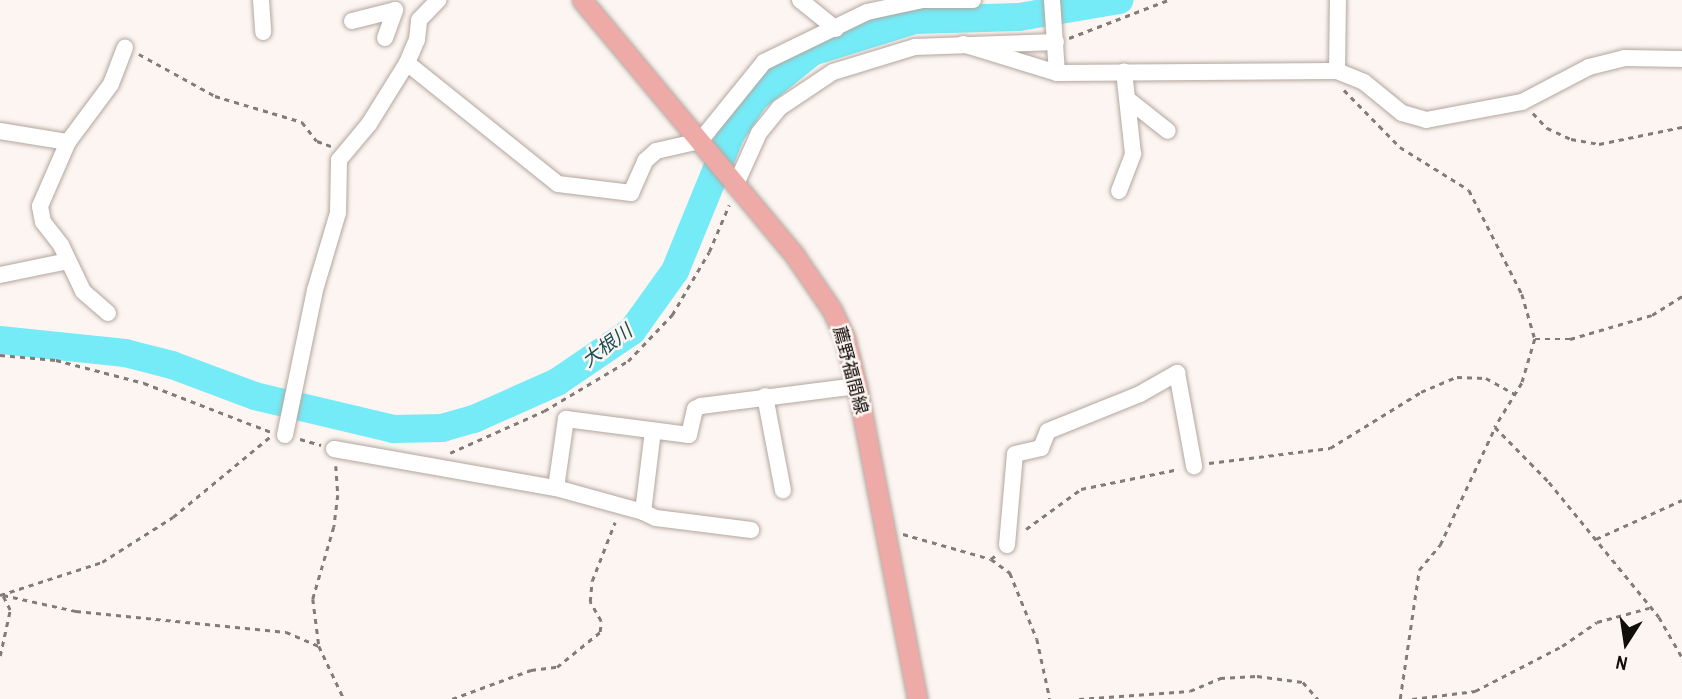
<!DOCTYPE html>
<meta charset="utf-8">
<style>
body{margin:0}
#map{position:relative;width:1682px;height:699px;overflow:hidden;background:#fdf5f1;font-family:"Archivo Narrow","Noto Sans JP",sans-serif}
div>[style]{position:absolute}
.river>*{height:28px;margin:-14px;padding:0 14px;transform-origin:14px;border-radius:14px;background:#74ebf7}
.path>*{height:2.5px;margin-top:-1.25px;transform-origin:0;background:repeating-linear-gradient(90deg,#827c78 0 5px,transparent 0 10px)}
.roads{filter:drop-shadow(0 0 2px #b2a69f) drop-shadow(0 0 2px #b2a69f)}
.minor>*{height:16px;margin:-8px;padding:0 8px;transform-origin:8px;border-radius:8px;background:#fff}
.major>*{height:19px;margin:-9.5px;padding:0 9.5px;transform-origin:9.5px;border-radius:9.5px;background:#eeaaa7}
span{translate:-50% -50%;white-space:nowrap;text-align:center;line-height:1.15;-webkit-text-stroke:5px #fdf5f1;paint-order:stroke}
.street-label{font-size:18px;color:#110d0a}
.water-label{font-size:19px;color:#1a4f54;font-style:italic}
.north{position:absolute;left:1591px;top:608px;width:70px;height:70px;-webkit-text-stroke:5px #fdf5f1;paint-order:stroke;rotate:192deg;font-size:19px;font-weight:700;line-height:28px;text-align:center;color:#110d0a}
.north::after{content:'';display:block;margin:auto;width:24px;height:32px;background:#110d0a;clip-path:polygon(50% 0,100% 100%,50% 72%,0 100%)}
</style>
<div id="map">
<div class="river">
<div style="left:0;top:340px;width:126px;rotate:5.9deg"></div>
<div style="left:125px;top:353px;width:49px;rotate:14.3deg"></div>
<div style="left:172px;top:365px;width:89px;rotate:20.5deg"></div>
<div style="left:255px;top:396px;width:142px;rotate:13.4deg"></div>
<div style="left:393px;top:429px;width:49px;rotate:-1.2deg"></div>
<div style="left:442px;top:428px;width:33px;rotate:-16deg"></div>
<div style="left:474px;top:419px;width:91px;rotate:-24deg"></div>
<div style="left:557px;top:382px;width:91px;rotate:-34.2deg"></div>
<div style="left:632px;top:331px;width:74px;rotate:-54.4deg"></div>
<div style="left:675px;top:271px;width:148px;rotate:-67.8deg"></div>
<div style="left:731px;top:134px;width:43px;rotate:-56.3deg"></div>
<div style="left:755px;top:98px;width:73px;rotate:-38.9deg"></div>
<div style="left:812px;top:52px;width:108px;rotate:-17.3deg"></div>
<div style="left:915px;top:20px;width:104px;rotate:-1.7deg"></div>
<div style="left:1019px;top:17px;width:102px;rotate:-9.6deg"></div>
</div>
<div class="path">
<div style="left:1069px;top:38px;width:106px;rotate:-21deg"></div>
<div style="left:139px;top:54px;width:87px;rotate:28.9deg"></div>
<div style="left:215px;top:96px;width:91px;rotate:16.6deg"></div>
<div style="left:302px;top:122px;width:24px;rotate:52deg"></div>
<div style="left:317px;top:141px;width:15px;rotate:20deg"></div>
<div style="left:1344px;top:90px;width:80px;rotate:45.5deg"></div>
<div style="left:1400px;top:147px;width:81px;rotate:31.9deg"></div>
<div style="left:1469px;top:190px;width:117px;rotate:63deg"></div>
<div style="left:1522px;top:294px;width:47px;rotate:73.9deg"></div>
<div style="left:1535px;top:339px;width:46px;rotate:106.5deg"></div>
<div style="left:1522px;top:383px;width:52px;rotate:121.5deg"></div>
<div style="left:1495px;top:427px;width:77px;rotate:45.5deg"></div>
<div style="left:1549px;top:482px;width:174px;rotate:50.8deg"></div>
<div style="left:1659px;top:617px;width:46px;rotate:60.1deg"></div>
<div style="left:1533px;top:113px;width:21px;rotate:47deg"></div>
<div style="left:1547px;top:128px;width:26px;rotate:25deg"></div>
<div style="left:1571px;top:139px;width:28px;rotate:10deg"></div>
<div style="left:1599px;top:144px;width:85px;rotate:-11.6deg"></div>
<div style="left:1535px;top:339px;width:35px"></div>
<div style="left:1570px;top:339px;width:85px;rotate:-16.3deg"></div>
<div style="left:1652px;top:315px;width:36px;rotate:-32deg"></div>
<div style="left:0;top:355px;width:56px;rotate:5.1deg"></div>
<div style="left:56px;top:360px;width:91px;rotate:14.6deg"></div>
<div style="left:144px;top:383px;width:136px;rotate:21.1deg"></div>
<div style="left:300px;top:439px;width:22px;rotate:16deg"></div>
<div style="left:450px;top:453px;width:103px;rotate:-24.1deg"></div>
<div style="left:544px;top:411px;width:98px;rotate:-30.8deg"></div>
<div style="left:628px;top:361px;width:64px;rotate:-46.3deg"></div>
<div style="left:672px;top:315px;width:73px;rotate:-59.6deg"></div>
<div style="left:709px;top:252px;width:51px;rotate:-66.9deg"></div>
<div style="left:1209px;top:463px;width:122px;rotate:-7.1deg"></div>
<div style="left:1330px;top:448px;width:107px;rotate:-31.6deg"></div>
<div style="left:1421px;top:392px;width:39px;rotate:-23deg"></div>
<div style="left:1457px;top:377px;width:29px;rotate:2deg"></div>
<div style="left:1486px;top:378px;width:33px;rotate:29deg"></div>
<div style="left:336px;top:466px;width:29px;rotate:86deg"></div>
<div style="left:338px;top:495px;width:32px;rotate:97deg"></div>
<div style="left:334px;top:527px;width:75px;rotate:106.3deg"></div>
<div style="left:313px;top:599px;width:47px;rotate:82.7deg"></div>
<div style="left:319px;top:646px;width:59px;rotate:64.7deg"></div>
<div style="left:1026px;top:529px;width:68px;rotate:-36deg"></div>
<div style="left:1081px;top:489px;width:100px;rotate:-11.5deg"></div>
<div style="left:903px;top:534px;width:91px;rotate:15.9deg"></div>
<div style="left:991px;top:559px;width:24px;rotate:36deg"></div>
<div style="left:1010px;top:573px;width:71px;rotate:67.8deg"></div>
<div style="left:1037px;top:639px;width:61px;rotate:77.8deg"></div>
<div style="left:1596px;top:539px;width:94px;rotate:-24.4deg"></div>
<div style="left:991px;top:559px;width:8px;rotate:-40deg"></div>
<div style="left:0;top:595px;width:107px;rotate:-17.9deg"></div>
<div style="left:102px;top:562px;width:84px;rotate:-32.4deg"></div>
<div style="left:173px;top:517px;width:127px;rotate:-39.6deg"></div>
<div style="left:3px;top:595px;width:75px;rotate:12.4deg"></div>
<div style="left:76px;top:611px;width:211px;rotate:5.7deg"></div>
<div style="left:286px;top:632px;width:36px;rotate:23deg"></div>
<div style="left:0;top:656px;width:47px;rotate:-77.7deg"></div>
<div style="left:10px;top:610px;width:18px;rotate:-117deg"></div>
<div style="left:452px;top:699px;width:84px;rotate:-20.2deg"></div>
<div style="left:531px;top:670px;width:26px;rotate:-7deg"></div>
<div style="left:557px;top:667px;width:55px;rotate:-39.1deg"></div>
<div style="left:600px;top:632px;width:11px;rotate:-85deg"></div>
<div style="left:601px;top:621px;width:22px;rotate:-120deg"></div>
<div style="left:590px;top:602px;width:21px;rotate:-85deg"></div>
<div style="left:592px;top:581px;width:63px;rotate:-68.7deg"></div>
<div style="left:1079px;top:699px;width:111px;rotate:-4.1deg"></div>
<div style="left:1190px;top:691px;width:33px;rotate:-23deg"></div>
<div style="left:1220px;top:678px;width:37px;rotate:-3deg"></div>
<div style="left:1257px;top:676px;width:46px;rotate:7.4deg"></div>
<div style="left:1303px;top:682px;width:23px;rotate:49deg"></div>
<div style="left:1400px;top:699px;width:130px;rotate:-81.6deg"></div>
<div style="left:1419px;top:570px;width:33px;rotate:-50deg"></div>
<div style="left:1440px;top:545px;width:130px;rotate:-65deg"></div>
<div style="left:1412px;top:699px;width:64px;rotate:-7.2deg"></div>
<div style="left:1475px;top:691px;width:98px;rotate:-27.3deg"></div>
<div style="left:1562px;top:646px;width:42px;rotate:-34.4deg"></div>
<div style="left:1597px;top:622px;width:54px;rotate:-15.1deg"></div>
</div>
<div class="roads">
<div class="minor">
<div style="left:261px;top:0;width:32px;rotate:86deg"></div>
<div style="left:800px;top:0;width:46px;rotate:38.9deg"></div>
<div style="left:925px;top:0;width:48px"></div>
<div style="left:1052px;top:0;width:73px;rotate:86.1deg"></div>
<div style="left:352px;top:21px;width:44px;rotate:-14.3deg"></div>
<div style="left:385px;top:38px;width:30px;rotate:-70deg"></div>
<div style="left:963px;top:44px;width:98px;rotate:17.1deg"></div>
<div style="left:1057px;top:73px;width:280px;rotate:-0.4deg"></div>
<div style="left:1337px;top:71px;width:29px;rotate:22deg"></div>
<div style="left:1364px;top:82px;width:49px;rotate:39.2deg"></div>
<div style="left:1402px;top:113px;width:25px;rotate:16deg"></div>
<div style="left:1426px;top:120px;width:98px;rotate:-10.6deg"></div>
<div style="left:1522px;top:102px;width:76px;rotate:-27.6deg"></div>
<div style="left:1589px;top:67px;width:36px;rotate:-14deg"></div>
<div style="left:1624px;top:58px;width:58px;rotate:1deg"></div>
<div style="left:407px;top:63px;width:193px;rotate:38.7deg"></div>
<div style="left:558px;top:184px;width:74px;rotate:7deg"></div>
<div style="left:631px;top:193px;width:35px;rotate:-66deg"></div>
<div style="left:645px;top:161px;width:15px;rotate:-42deg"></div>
<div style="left:656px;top:151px;width:45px;rotate:-12.8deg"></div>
<div style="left:700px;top:141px;width:102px;rotate:-51deg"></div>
<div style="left:764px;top:62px;width:114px;rotate:-25.9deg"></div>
<div style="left:867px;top:12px;width:57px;rotate:-12.1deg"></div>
<div style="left:1337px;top:71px;width:71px;rotate:-89.2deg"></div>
<div style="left:1130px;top:101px;width:48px;rotate:38.3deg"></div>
<div style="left:0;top:131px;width:69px;rotate:9.2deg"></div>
<div style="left:736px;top:184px;width:56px;rotate:-65.7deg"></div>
<div style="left:759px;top:133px;width:32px;rotate:-51deg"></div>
<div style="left:779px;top:108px;width:65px;rotate:-33.7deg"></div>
<div style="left:833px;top:72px;width:86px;rotate:-17deg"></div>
<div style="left:915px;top:47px;width:141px;rotate:-2deg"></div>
<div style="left:1119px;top:191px;width:40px;rotate:-69deg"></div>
<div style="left:1133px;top:154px;width:83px;rotate:-96.2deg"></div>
<div style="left:0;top:275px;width:69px;rotate:-11.6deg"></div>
<div style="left:108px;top:313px;width:33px;rotate:-139deg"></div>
<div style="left:83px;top:291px;width:51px;rotate:-115.6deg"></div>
<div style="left:61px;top:245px;width:29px;rotate:-128deg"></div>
<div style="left:43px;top:222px;width:16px;rotate:-101deg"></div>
<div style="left:40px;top:206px;width:70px;rotate:-66.4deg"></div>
<div style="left:68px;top:142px;width:72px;rotate:-53.4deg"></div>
<div style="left:111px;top:84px;width:39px;rotate:-69deg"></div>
<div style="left:765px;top:396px;width:96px;rotate:79.2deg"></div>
<div style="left:285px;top:435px;width:148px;rotate:-78.3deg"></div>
<div style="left:315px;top:290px;width:80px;rotate:-73.4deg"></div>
<div style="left:338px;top:213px;width:53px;rotate:-88.9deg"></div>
<div style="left:339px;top:160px;width:47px;rotate:-50.2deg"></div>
<div style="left:369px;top:124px;width:72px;rotate:-58.1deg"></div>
<div style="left:407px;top:63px;width:25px;rotate:-67deg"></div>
<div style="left:417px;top:40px;width:20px;rotate:-84deg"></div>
<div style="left:419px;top:20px;width:28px;rotate:-46deg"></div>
<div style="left:334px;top:449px;width:225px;rotate:10deg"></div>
<div style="left:556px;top:488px;width:90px;rotate:15.4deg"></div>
<div style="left:643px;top:512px;width:82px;rotate:-83deg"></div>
<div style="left:556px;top:488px;width:70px;rotate:-81.8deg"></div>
<div style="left:566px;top:419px;width:124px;rotate:7.4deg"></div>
<div style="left:689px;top:435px;width:27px;rotate:-77deg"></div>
<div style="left:695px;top:409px;width:7px;rotate:-27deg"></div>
<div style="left:701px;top:406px;width:157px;rotate:-7.3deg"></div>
<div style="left:643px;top:512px;width:14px;rotate:25deg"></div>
<div style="left:656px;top:518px;width:96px;rotate:7.2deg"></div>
<div style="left:1007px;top:545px;width:91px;rotate:-85deg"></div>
<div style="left:1015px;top:454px;width:27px;rotate:-13deg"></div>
<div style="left:1041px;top:448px;width:18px;rotate:-68deg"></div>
<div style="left:1048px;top:431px;width:99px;rotate:-21.9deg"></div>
<div style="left:1140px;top:394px;width:43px;rotate:-29.6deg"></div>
<div style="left:1177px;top:373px;width:95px;rotate:79.6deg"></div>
</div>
<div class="major">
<div style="left:582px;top:0;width:333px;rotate:50.2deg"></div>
<div style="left:795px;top:256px;width:65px;rotate:55.6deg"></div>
<div style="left:832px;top:310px;width:31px;rotate:65deg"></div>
<div style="left:845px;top:338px;width:49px;rotate:76deg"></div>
<div style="left:857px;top:386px;width:319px;rotate:79.1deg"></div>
</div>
</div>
<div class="street-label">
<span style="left:850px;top:370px;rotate:75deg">薦野福間線</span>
</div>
<div class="water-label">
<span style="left:607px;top:346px;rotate:-37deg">大根川</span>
</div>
<div class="north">N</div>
</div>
